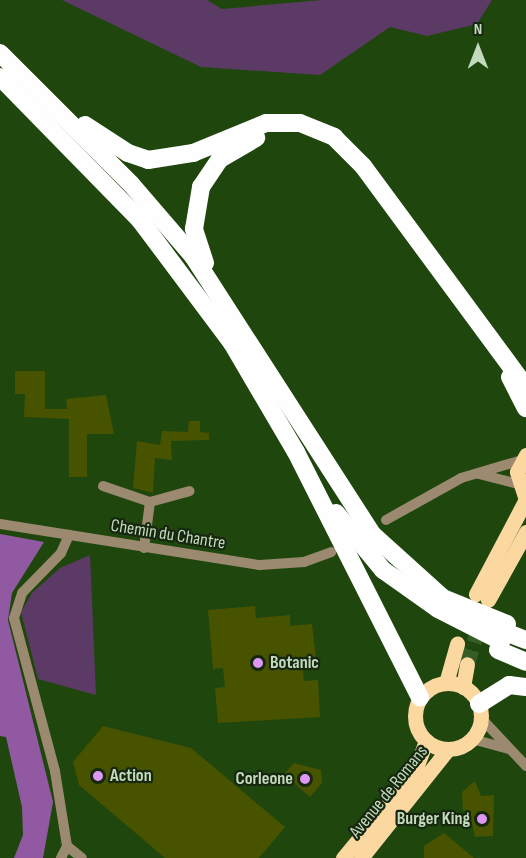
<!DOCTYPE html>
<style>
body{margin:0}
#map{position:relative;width:526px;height:858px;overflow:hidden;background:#1e460d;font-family:"Sofia Sans Condensed",sans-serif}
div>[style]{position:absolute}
.green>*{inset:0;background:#5c3a66}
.forest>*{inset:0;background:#9059a1}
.building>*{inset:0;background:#485300}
.major-tunnel>*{height:15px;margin-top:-7.5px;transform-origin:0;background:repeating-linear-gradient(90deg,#375c27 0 15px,transparent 0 23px)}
.minor>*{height:10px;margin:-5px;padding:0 5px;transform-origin:5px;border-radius:5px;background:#9b8a70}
.major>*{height:15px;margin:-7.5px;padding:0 7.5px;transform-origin:7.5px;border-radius:7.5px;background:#fcd8a1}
.major>.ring{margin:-7.5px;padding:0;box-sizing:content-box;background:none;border:15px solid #fcd8a1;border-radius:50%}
.highway>*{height:18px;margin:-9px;padding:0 9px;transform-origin:9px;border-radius:9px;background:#fefefe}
.highway-bridge>*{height:18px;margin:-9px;padding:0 9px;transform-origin:9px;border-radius:9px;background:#fefefe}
.dots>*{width:16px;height:16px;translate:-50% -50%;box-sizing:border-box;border:3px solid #162710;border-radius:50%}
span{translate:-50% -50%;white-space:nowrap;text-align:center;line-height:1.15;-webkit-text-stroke:4.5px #162710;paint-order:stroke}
.street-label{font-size:18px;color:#c3dabc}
.poi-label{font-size:18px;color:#c3dabc;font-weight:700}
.left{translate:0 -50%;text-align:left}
.right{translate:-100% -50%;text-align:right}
.north{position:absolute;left:448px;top:18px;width:60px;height:60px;-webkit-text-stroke:4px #162710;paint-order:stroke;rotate:0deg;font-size:16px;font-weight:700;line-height:24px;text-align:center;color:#c3dabc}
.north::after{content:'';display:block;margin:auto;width:21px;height:27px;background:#c3dabc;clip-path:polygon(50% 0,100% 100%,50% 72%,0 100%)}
</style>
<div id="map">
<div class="green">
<div style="clip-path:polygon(62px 0,207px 0,222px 9px,322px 0,492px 0,477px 24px,427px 36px,390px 27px,320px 75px,201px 67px)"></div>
<div style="clip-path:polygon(90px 555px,96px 695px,38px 679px,21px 612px,32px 593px,60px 568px)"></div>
</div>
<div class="forest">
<div style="clip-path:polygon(0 534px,44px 542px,12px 593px,8px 620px,53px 802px,43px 858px,14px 858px,23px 835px,22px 807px,6px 737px,0 736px)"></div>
</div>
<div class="building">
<div style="clip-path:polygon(15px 371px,45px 371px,45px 409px,67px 409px,66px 399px,106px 395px,114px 434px,87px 434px,87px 477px,69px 477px,69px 419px,24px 417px,25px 394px,15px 394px)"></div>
<div style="clip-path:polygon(189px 421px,200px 421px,200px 432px,209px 433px,209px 440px,171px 441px,172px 460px,155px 458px,153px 493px,133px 488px,137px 441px,160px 445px,162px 431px,188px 432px)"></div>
<div style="clip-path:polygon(255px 606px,256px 618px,290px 615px,290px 626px,312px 624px,316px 658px,302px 659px,304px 681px,318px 680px,320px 717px,218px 723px,215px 688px,225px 687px,223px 668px,213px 669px,208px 610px)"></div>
<div style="clip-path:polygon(103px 726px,191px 748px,285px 827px,259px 858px,165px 858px,79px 785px,73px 762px)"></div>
<div style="clip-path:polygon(294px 763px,321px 770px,322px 783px,310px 797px,284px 774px)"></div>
<div style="clip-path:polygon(475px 781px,481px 796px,494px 795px,493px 836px,475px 837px,469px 810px,463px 811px,462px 792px)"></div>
<div style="clip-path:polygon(444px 833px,474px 858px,424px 858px,424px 846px)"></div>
</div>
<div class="major-tunnel">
<div style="left:467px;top:664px;width:45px;rotate:-72deg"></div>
</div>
<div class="minor">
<div style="left:479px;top:474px;width:40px;rotate:14.4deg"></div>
<div style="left:103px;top:486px;width:50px;rotate:18.8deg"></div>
<div style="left:150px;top:502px;width:41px;rotate:-15.4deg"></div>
<div style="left:386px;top:520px;width:86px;rotate:-29.2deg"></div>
<div style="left:461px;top:478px;width:64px;rotate:-16.4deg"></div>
<div style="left:0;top:524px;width:263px;rotate:9deg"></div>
<div style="left:260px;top:565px;width:44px;rotate:-3.9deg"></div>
<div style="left:304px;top:562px;width:29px;rotate:-20deg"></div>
<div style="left:144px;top:548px;width:46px;rotate:-82.6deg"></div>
<div style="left:481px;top:718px;width:66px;rotate:46.8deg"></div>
<div style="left:472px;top:739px;width:38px;rotate:15deg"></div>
<div style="left:67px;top:846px;width:76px;rotate:-99.1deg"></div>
<div style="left:55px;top:771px;width:158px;rotate:-105deg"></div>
<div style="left:14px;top:618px;width:26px;rotate:-72deg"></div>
<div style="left:22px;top:593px;width:56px;rotate:-45.7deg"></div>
<div style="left:61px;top:553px;width:20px;rotate:-66deg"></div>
<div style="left:67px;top:846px;width:19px;rotate:39deg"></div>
<div style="left:61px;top:858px;width:13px;rotate:-63deg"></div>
</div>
<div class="major">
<div style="left:526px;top:455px;width:19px;rotate:118deg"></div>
<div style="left:517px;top:472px;width:28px;rotate:72deg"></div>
<div style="left:476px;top:594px;width:107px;rotate:-62.2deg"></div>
<div style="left:488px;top:600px;width:78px;rotate:-60.8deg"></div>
<div class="ring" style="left:415px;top:683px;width:51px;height:51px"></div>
<div style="left:446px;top:683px;width:41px;rotate:-74.2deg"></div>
<div style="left:463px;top:687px;width:23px;rotate:-80deg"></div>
<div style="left:343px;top:858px;width:113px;rotate:-50.4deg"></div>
<div style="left:415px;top:771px;width:32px;rotate:-70deg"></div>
<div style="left:361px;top:858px;width:139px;rotate:-51.4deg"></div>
</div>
<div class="highway">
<div style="left:0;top:53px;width:185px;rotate:45deg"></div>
<div style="left:131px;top:184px;width:95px;rotate:49.3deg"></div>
<div style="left:193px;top:256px;width:332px;rotate:57.2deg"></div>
<div style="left:373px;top:535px;width:94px;rotate:42deg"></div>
<div style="left:0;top:77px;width:200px;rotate:45.6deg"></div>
<div style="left:140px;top:220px;width:154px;rotate:53.2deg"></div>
<div style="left:232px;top:343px;width:126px;rotate:59.6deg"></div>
<div style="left:296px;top:452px;width:275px;rotate:63.2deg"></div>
<div style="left:85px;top:125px;width:51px;rotate:33.1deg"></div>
<div style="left:128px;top:153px;width:21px;rotate:19deg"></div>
<div style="left:148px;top:160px;width:46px;rotate:-8.8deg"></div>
<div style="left:193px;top:153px;width:79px;rotate:-22.3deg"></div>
<div style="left:266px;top:123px;width:34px"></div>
<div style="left:300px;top:123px;width:37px;rotate:22deg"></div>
<div style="left:334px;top:137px;width:41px;rotate:45deg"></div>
<div style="left:363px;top:166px;width:275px;rotate:53.6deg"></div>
<div style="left:205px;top:263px;width:36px;rotate:-108deg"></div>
<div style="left:194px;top:229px;width:43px;rotate:-80.5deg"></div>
<div style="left:201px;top:187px;width:34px;rotate:-56deg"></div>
<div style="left:220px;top:159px;width:42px;rotate:-30.3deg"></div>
<div style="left:510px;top:377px;width:35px;rotate:63deg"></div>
<div style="left:336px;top:513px;width:74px;rotate:50.5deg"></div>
<div style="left:383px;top:570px;width:67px;rotate:35.3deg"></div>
<div style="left:505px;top:632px;width:22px;rotate:21deg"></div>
<div style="left:498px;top:650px;width:30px;rotate:23deg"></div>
<div style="left:479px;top:704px;width:36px;rotate:-32deg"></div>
<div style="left:509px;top:685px;width:17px;rotate:7deg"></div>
</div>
<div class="highway-bridge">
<div style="left:443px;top:598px;width:69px;rotate:22.1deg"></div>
<div style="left:438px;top:609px;width:71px;rotate:26.9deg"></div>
</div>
<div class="dots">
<div style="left:258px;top:663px;background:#de98f3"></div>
<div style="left:98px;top:776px;background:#de98f3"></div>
<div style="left:305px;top:779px;background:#de98f3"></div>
<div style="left:482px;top:819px;background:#de98f3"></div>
</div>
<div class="street-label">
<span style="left:168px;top:535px;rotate:9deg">Chemin du Chantre</span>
<span style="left:389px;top:792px;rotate:-51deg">Avenue de Romans</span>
</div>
<div class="poi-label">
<span class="left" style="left:270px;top:663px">Botanic</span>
<span class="left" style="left:110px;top:776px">Action</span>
<span class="right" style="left:293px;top:779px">Corleone</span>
<span class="right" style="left:470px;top:819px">Burger King</span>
</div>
<div class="north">N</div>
</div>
